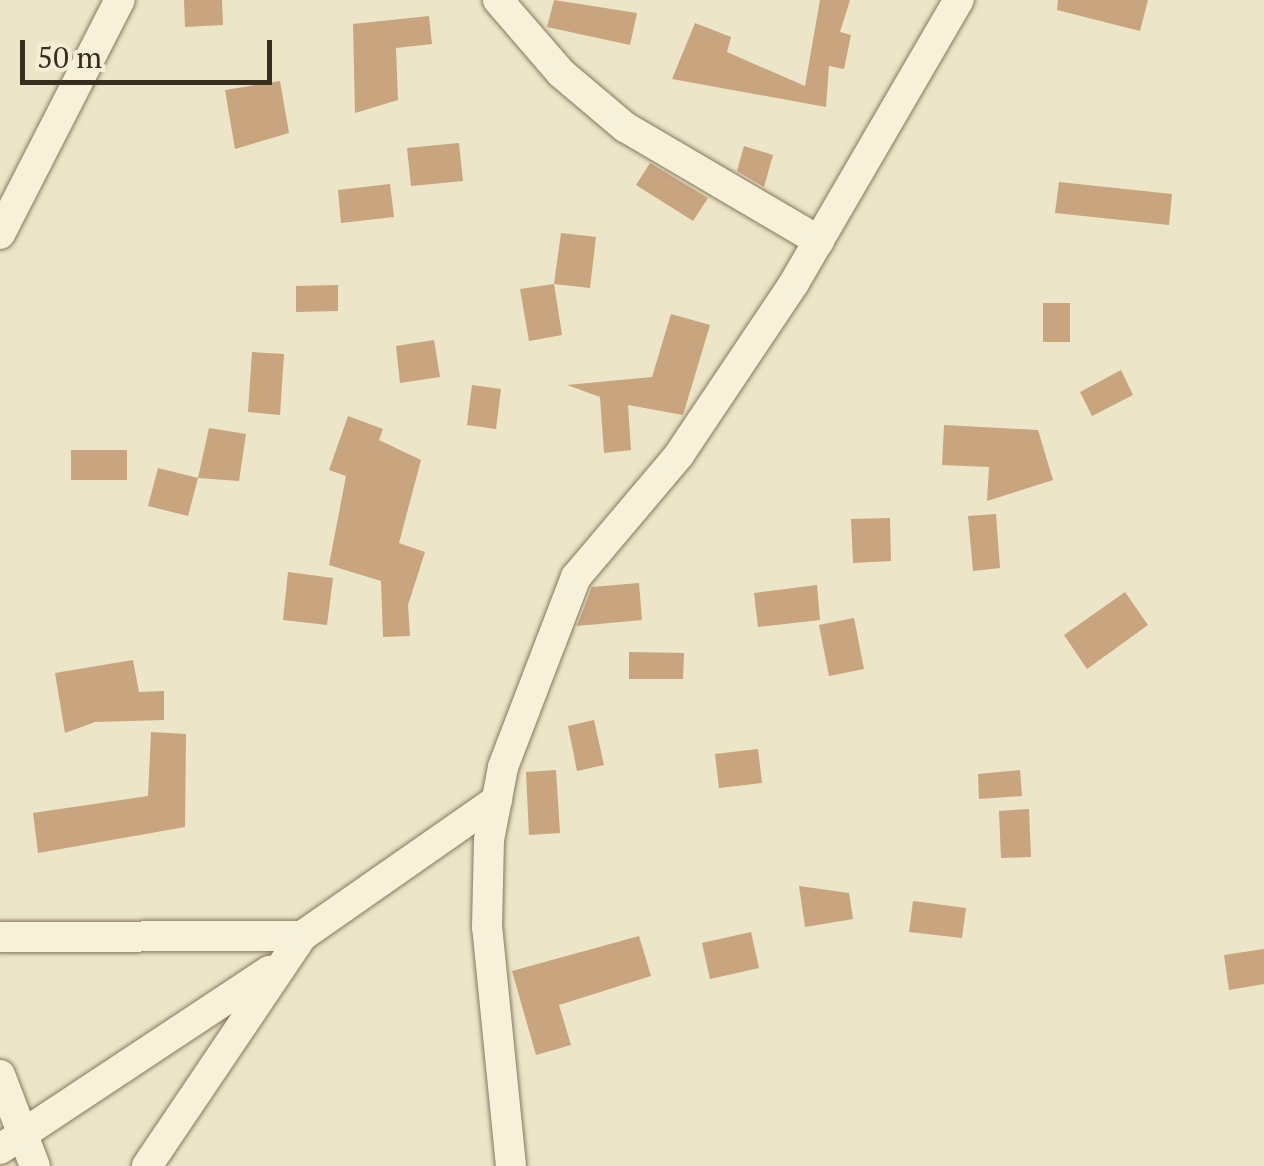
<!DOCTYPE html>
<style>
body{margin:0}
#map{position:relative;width:1264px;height:1166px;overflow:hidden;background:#ece5c7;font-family:"PT Serif",serif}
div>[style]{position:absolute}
.building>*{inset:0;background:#c8a47f}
.roads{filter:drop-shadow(0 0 2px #87775d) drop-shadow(0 0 2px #87775d)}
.minor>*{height:30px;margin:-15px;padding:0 15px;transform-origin:15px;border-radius:15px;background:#f7f1da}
span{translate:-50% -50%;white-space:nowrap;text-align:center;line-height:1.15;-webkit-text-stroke:8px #f4eed7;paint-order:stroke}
.scale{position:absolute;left:20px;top:40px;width:252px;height:45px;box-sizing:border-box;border:5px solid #382e20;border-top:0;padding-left:12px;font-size:30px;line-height:35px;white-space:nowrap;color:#382e20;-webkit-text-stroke:8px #f4eed7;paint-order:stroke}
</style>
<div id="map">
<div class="building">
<div style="clip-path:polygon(184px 0,222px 0,223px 25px,185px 27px)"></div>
<div style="clip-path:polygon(554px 0,637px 13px,630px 45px,547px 27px)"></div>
<div style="clip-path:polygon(820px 0,850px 0,840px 32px,851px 35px,844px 69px,829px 66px,826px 107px,672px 79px,695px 23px,731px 37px,727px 52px,805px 86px)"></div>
<div style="clip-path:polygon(1058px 0,1148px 0,1140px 31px,1057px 10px)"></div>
<div style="clip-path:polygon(429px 16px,432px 44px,396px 48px,398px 100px,355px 113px,353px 24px)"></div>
<div style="clip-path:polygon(280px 81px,289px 133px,235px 149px,225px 90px)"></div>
<div style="clip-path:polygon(459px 143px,463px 181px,411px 186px,407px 148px)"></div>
<div style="clip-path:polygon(744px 146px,773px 155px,764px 187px,737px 171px)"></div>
<div style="clip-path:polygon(650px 163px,708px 198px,693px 221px,636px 185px)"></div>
<div style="clip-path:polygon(1059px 182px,1172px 194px,1169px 225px,1055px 213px)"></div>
<div style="clip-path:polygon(390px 184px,394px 217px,341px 223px,338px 190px)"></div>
<div style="clip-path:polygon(561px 233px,596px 237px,590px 288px,554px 284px)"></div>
<div style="clip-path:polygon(554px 284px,562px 335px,529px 341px,520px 289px)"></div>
<div style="clip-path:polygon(338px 285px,338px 311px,296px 312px,296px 286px)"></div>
<div style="clip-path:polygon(1043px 303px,1070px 303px,1070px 342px,1043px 342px)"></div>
<div style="clip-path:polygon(671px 314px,710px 325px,683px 415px,628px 405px,631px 450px,604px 453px,600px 397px,567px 385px,652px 377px)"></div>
<div style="clip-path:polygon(434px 340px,440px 377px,400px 383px,396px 346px)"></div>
<div style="clip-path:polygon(252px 352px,284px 354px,280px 415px,248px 412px)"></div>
<div style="clip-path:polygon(1121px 370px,1133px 395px,1092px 416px,1080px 392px)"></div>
<div style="clip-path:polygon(472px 385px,501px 389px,496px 429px,467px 425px)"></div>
<div style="clip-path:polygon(348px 416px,383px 429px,379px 440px,421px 460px,399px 543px,425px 552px,408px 605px,410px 636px,383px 637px,381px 581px,329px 565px,346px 476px,329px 470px)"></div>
<div style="clip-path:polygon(944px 425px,1038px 430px,1053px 480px,987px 501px,989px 467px,942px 465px)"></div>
<div style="clip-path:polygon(209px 428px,246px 434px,239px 481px,198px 478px)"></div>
<div style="clip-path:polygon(71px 450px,127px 450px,127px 480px,71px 480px)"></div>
<div style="clip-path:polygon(158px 468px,198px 478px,188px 516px,148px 506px)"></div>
<div style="clip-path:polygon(996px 514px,1000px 568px,973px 571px,968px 516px)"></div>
<div style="clip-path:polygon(890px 518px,891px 561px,853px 563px,851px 519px)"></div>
<div style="clip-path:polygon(288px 572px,333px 578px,327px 625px,283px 620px)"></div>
<div style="clip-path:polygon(639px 583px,642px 620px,577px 626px,592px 587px)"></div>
<div style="clip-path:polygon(817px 585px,820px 620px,758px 627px,754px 593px)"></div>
<div style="clip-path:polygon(1125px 592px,1148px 625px,1087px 669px,1064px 635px)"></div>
<div style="clip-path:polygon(854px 618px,864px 669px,829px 676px,819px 625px)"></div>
<div style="clip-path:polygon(629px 652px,684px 653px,683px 679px,629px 679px)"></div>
<div style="clip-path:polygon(133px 660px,139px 692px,164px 691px,164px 720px,95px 722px,65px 733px,55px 673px)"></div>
<div style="clip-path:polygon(594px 720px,604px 765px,577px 771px,568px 726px)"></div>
<div style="clip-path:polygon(151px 732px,186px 734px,185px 827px,38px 853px,33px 813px,148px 796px)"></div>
<div style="clip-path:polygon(758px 749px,762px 783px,719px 788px,715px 754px)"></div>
<div style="clip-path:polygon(556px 770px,560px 833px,529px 835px,526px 772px)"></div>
<div style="clip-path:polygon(1020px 770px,1022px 796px,979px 799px,978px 774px)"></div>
<div style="clip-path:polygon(1029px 809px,1031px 857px,1001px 858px,999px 811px)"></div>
<div style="clip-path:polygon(799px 886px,849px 893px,853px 919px,805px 927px)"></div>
<div style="clip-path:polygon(913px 901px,966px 908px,962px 938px,909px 932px)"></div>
<div style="clip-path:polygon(751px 932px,759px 968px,710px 979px,702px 943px)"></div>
<div style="clip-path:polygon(639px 936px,651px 976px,559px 1005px,571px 1045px,536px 1055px,512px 971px)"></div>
<div style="clip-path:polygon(1264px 949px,1264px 984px,1229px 990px,1224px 955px)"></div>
</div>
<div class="roads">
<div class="minor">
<div style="left:498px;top:0;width:96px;rotate:49.2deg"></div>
<div style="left:561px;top:73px;width:84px;rotate:40.2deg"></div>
<div style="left:625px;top:127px;width:225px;rotate:30.4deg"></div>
<div style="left:0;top:234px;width:263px;rotate:-62.9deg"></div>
<div style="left:0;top:937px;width:302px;rotate:-0.2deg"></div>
<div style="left:0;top:1075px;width:97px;rotate:69deg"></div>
<div style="left:0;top:1149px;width:323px;rotate:-33.5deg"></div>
<div style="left:147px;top:1166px;width:277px;rotate:-56deg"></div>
<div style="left:302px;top:936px;width:238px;rotate:-34.9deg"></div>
<div style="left:511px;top:1166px;width:240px;rotate:-95.7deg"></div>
<div style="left:487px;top:927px;width:87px;rotate:-88.7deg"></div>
<div style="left:489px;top:840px;width:74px;rotate:-79.1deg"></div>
<div style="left:503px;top:767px;width:134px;rotate:-69deg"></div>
<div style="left:551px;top:642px;width:70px;rotate:-69deg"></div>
<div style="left:576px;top:577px;width:160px;rotate:-49.8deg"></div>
<div style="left:679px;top:455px;width:207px;rotate:-56.2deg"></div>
<div style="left:794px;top:283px;width:328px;rotate:-59.8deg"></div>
</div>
</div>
<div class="scale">50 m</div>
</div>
